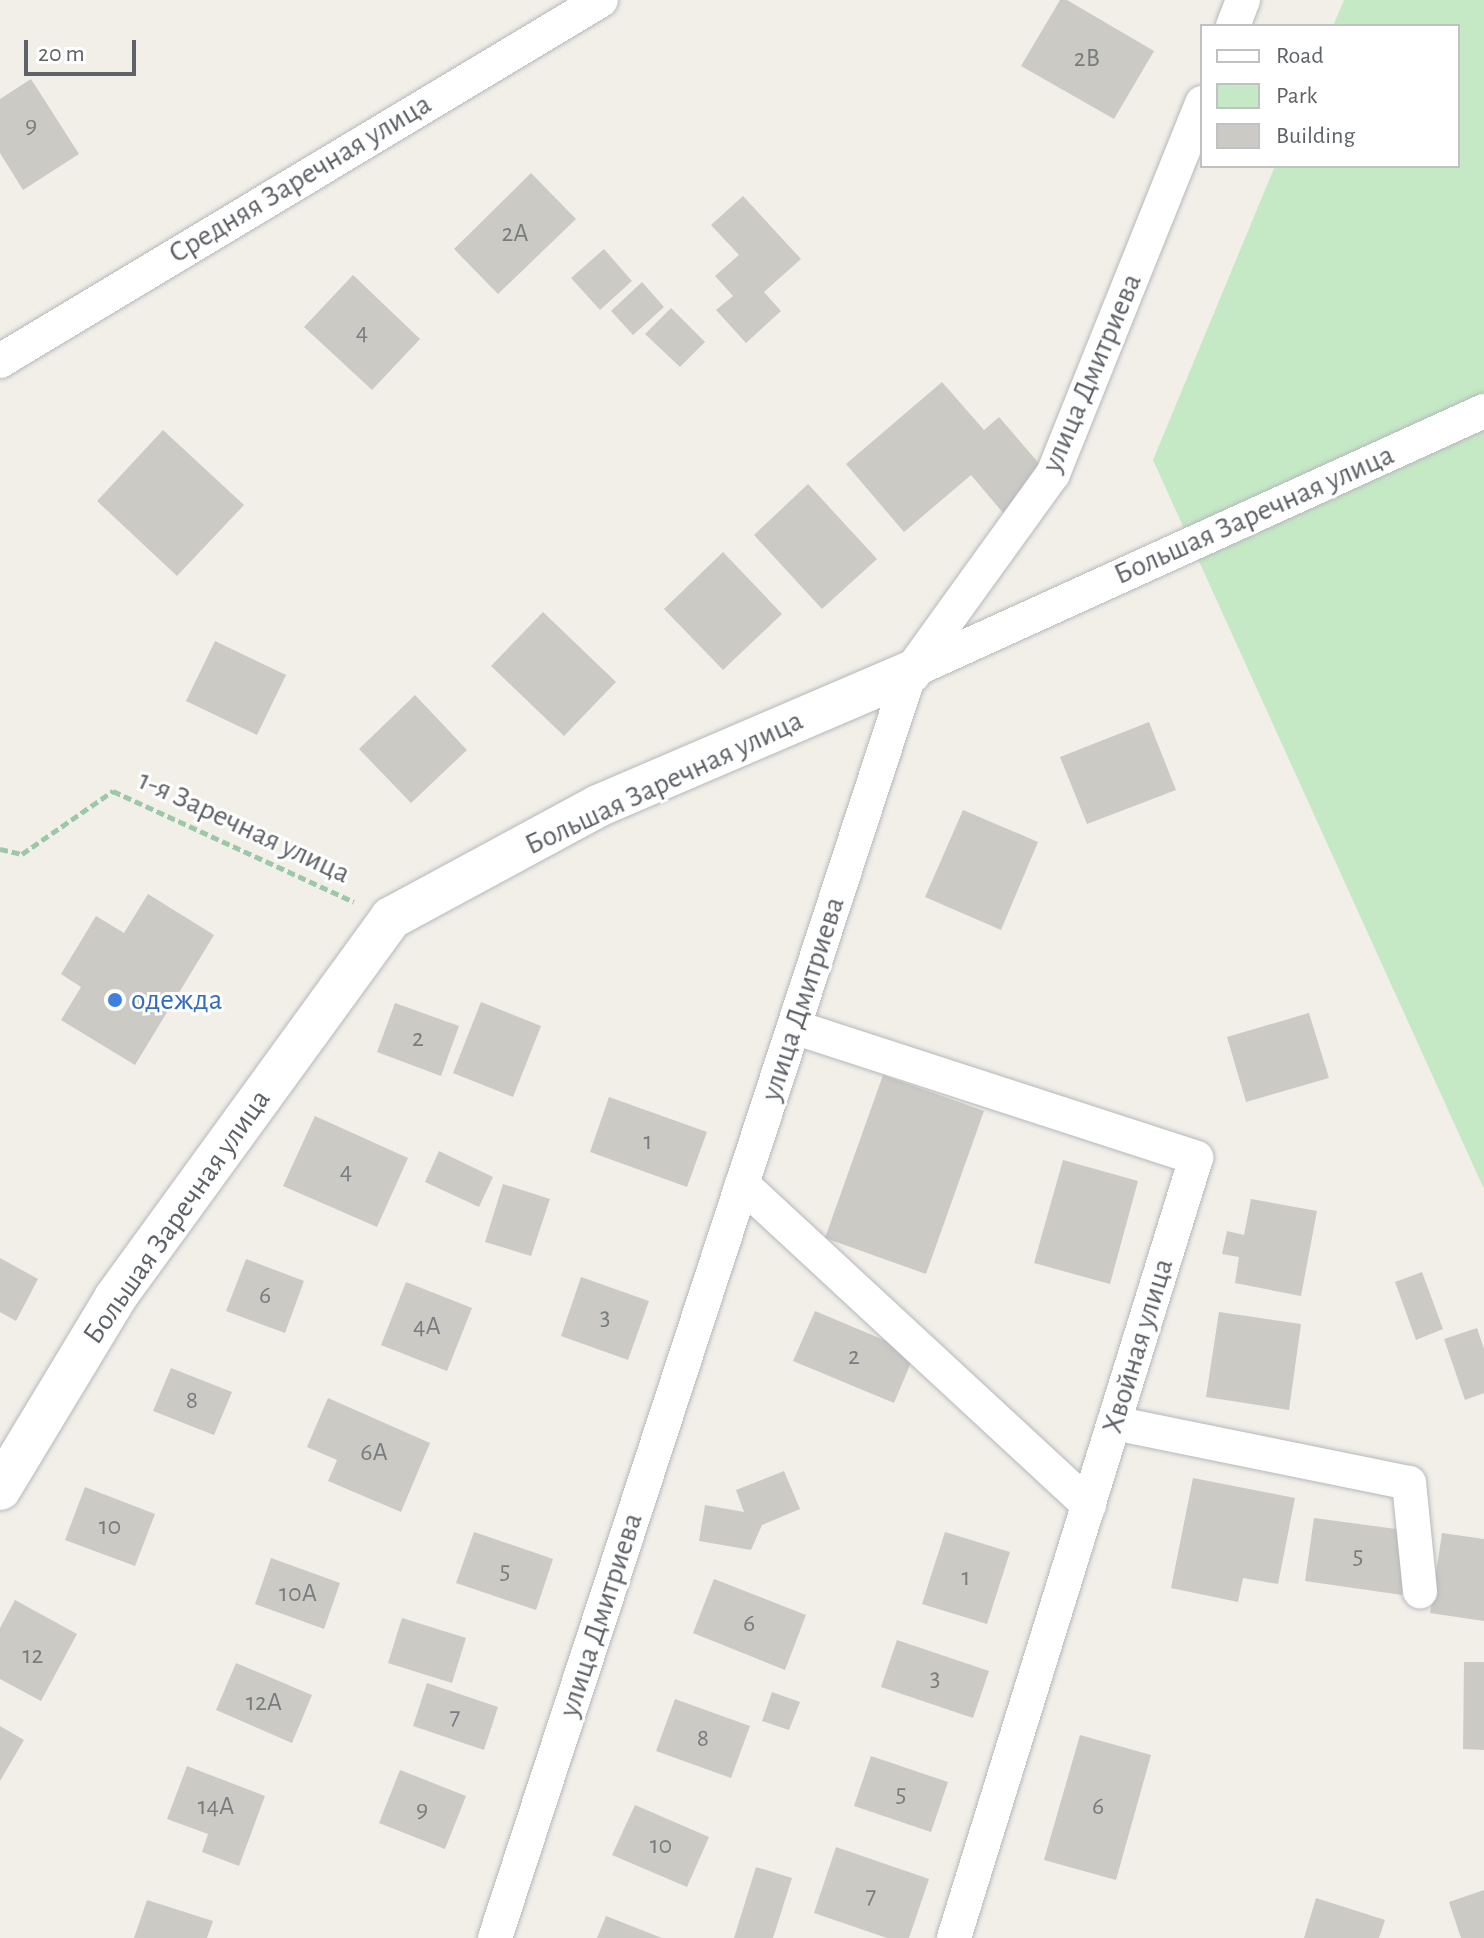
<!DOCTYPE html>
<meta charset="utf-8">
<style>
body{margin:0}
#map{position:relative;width:1484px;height:1938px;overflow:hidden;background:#f1efe8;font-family:"Alegreya Sans",sans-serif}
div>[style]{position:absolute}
.green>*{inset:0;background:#c5e8c5}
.building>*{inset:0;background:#cccac5}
.path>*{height:5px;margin-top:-2.5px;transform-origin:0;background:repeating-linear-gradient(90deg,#9cc7a9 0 8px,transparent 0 12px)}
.roads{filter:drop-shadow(0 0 2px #b5b8bc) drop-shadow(0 0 2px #b5b8bc)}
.minor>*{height:34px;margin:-17px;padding:0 17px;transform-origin:17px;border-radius:17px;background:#fff}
.tertiary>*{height:42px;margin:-21px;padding:0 21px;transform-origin:21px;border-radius:21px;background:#fff}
.dots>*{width:22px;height:22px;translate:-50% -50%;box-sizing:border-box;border:4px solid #fff;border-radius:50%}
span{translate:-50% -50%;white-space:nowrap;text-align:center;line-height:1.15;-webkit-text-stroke:6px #fff;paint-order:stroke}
.number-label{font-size:26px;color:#7a7d7f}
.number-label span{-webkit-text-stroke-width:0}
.street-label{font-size:30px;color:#5f6368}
.shop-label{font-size:30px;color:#366cbe}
.left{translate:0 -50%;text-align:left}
.legend{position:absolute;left:1200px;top:24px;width:260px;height:144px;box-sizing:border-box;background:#fff;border:2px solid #bfc1c3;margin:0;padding:10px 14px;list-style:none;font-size:24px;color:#5f6368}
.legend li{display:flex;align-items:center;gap:16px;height:40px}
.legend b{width:40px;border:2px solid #bfc1c3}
.scale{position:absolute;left:24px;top:40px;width:112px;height:36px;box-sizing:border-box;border:4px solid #5f6368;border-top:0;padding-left:10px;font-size:24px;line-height:28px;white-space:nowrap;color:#5f6368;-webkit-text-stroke:6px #fff;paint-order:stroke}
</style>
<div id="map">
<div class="green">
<div style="clip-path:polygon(1344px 0,1484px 0,1484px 1189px,1153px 460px,1275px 166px,1458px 166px,1458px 26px,1333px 26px)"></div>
</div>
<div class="building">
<div style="clip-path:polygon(1060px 0,1067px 0,1154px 51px,1114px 119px,1021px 66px)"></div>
<div style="clip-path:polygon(31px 79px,79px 154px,23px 190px,0 153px,0 99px)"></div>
<div style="clip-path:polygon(531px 173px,576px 219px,498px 294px,454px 249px)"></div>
<div style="clip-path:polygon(743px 196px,801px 259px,764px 292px,781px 311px,746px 343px,716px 310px,733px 296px,715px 276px,739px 255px,711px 225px)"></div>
<div style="clip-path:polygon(604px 249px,632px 281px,600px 310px,571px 278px)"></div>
<div style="clip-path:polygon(353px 275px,420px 339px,372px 390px,304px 327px)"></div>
<div style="clip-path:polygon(642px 282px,664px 307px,633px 335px,611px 311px)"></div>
<div style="clip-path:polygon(671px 308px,705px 342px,680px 367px,645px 334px)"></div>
<div style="clip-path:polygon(942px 382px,984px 430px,999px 417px,1049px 475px,1004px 514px,971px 475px,904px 532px,846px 464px)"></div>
<div style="clip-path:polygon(163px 430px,244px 505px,177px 576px,97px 501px)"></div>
<div style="clip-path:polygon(808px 484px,877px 559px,822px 609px,754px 535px)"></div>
<div style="clip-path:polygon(723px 552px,782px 614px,723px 670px,664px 609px)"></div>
<div style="clip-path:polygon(543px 612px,616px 682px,564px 736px,491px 666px)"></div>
<div style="clip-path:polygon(215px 641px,286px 675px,257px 735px,186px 701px)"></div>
<div style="clip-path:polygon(415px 695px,467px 750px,411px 803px,359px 749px)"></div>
<div style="clip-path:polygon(1149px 722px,1176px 790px,1087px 824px,1060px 757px)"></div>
<div style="clip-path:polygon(963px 810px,1038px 842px,1001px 930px,925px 897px)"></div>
<div style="clip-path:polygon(148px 894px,214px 935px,135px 1065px,61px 1020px,81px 987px,61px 974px,96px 916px,124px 933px)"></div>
<div style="clip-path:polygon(481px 1002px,541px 1026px,513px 1097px,453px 1073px)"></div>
<div style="clip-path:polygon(395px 1003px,459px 1026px,441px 1076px,377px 1052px)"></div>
<div style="clip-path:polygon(1309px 1013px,1329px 1078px,1246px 1102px,1227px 1037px)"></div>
<div style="clip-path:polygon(883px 1075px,984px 1111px,926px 1274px,825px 1238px)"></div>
<div style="clip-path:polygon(609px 1097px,707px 1132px,687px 1187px,590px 1152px)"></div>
<div style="clip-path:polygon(315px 1116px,408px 1158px,377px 1227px,283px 1186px)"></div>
<div style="clip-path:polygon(439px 1151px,493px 1177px,479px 1207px,425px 1182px)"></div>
<div style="clip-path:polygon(1063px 1160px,1138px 1181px,1110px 1284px,1034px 1263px)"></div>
<div style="clip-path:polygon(503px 1184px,550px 1199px,531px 1256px,485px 1242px)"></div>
<div style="clip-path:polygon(1251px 1199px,1317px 1211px,1301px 1296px,1235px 1283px,1239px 1257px,1222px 1254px,1227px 1231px,1244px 1235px)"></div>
<div style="clip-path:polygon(0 1258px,38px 1279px,16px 1321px,0 1312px)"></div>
<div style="clip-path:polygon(246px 1259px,304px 1281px,285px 1333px,226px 1311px)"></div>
<div style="clip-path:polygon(1422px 1272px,1443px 1329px,1416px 1340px,1395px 1282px)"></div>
<div style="clip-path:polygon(581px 1277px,649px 1301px,628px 1360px,561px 1336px)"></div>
<div style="clip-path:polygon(406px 1282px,472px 1308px,447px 1371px,381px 1345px)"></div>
<div style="clip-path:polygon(815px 1311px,915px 1353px,894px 1403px,793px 1361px)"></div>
<div style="clip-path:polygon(1219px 1312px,1301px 1324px,1289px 1410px,1206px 1397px)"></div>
<div style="clip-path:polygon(1477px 1328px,1484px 1349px,1484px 1393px,1465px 1400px,1444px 1339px)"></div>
<div style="clip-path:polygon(171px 1368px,232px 1392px,214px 1435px,153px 1411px)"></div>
<div style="clip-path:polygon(328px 1398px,430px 1443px,401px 1512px,328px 1481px,337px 1460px,307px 1447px)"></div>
<div style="clip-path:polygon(784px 1471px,800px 1509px,762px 1525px,751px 1550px,699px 1541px,705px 1505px,744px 1512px,736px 1490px)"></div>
<div style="clip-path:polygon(1193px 1478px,1295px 1498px,1278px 1584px,1243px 1578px,1238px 1602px,1171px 1588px)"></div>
<div style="clip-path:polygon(85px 1487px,155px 1514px,135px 1566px,65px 1540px)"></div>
<div style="clip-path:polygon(1314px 1518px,1411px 1531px,1402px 1595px,1305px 1581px)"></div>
<div style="clip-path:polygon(474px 1532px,553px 1559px,536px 1610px,456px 1583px)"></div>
<div style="clip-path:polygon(945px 1532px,1010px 1552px,987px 1624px,922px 1604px)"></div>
<div style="clip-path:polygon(1442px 1533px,1484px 1539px,1484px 1621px,1430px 1613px)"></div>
<div style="clip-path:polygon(271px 1558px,340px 1583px,324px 1629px,255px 1604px)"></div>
<div style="clip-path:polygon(714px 1579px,806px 1615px,785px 1670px,693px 1633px)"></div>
<div style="clip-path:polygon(15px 1600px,77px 1634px,41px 1701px,0 1679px,0 1628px)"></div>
<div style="clip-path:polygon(402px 1618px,466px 1638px,452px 1683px,388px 1663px)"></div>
<div style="clip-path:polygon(897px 1640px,989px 1671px,973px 1718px,881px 1687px)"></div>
<div style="clip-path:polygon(1464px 1662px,1484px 1662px,1484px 1750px,1463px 1749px)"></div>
<div style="clip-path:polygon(236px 1663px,312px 1695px,292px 1743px,216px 1710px)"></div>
<div style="clip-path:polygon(427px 1683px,498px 1707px,484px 1750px,413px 1726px)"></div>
<div style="clip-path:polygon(772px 1692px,800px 1702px,789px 1730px,762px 1721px)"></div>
<div style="clip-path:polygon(675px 1699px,750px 1726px,731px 1778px,656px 1751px)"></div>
<div style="clip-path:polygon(0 1726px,24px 1740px,0 1781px)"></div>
<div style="clip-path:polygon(1080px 1735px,1151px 1755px,1116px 1880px,1044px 1860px)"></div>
<div style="clip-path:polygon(871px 1756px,948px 1782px,931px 1832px,854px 1806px)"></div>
<div style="clip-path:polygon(187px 1766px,265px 1796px,239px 1866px,202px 1852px,208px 1834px,167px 1819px)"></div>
<div style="clip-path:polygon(400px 1770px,466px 1796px,445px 1849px,379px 1823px)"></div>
<div style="clip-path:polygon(635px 1805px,709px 1837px,687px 1887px,612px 1855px)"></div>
<div style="clip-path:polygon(836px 1847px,929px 1879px,909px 1938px,887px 1938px,814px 1913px)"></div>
<div style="clip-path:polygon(756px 1867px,792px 1878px,773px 1938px,734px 1938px)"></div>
<div style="clip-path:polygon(1484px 1890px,1484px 1938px,1461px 1938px,1449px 1902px)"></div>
<div style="clip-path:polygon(1316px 1898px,1385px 1920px,1379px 1938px,1304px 1938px)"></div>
<div style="clip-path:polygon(147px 1900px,213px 1921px,207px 1938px,134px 1938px)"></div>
<div style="clip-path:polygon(606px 1916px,662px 1938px,597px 1938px)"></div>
</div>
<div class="path">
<div style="left:0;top:849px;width:23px;rotate:13deg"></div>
<div style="left:22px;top:854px;width:111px;rotate:-34.7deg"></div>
<div style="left:113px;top:791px;width:265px;rotate:24.7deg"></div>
</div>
<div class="roads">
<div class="minor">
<div style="left:1233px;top:26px;width:28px;rotate:-69deg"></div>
<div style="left:0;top:361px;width:701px;rotate:-30.99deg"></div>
<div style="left:914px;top:670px;width:626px;rotate:-24.44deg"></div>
<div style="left:794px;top:1027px;width:423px;rotate:18deg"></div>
<div style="left:1196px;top:1158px;width:817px;rotate:107.24deg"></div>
<div style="left:742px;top:1184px;width:473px;rotate:42.8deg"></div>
<div style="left:1114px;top:1423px;width:301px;rotate:11.5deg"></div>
<div style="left:1409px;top:1483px;width:109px;rotate:84.2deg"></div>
<div style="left:495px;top:1938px;width:1332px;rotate:-71.85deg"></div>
<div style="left:910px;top:672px;width:244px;rotate:-54.2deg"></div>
<div style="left:1053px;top:474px;width:400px;rotate:-68.1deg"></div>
</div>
<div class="tertiary">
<div style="left:0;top:1489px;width:223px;rotate:-58.9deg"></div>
<div style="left:115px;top:1298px;width:470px;rotate:-54deg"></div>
<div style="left:391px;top:918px;width:235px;rotate:-28.4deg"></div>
<div style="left:598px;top:806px;width:340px;rotate:-23.2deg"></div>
</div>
</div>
<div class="dots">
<div style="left:115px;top:1000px;background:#3f7fe0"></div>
</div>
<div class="number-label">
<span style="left:1087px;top:59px">2В</span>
<span style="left:31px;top:126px">9</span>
<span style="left:515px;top:234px">2А</span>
<span style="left:362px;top:333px">4</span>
<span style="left:418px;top:1039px">2</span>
<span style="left:648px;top:1142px">1</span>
<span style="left:346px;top:1172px">4</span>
<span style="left:265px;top:1296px">6</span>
<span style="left:605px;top:1318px">3</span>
<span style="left:427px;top:1327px">4А</span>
<span style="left:854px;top:1357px">2</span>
<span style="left:192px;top:1401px">8</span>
<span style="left:374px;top:1453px">6А</span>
<span style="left:110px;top:1527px">10</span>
<span style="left:1358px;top:1556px">5</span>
<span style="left:505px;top:1571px">5</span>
<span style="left:966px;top:1578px">1</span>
<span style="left:298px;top:1594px">10А</span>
<span style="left:749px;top:1624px">6</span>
<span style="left:33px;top:1656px">12</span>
<span style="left:935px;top:1679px">3</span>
<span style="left:264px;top:1703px">12А</span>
<span style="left:455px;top:1717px">7</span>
<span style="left:703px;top:1739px">8</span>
<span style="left:901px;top:1794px">5</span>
<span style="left:216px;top:1807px">14А</span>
<span style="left:1098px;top:1807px">6</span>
<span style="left:422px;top:1810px">9</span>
<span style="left:661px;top:1846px">10</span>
<span style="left:871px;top:1896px">7</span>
</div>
<div class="street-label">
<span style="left:300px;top:179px;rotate:-31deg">Средняя Заречная улица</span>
<span style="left:1092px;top:373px;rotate:-67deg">улица Дмитриева</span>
<span style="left:1254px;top:515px;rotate:-24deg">Большая Заречная улица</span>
<span style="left:664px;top:783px;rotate:-25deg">Большая Заречная улица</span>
<span style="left:244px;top:827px;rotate:25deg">1-я Заречная улица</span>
<span style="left:803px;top:999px;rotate:-72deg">улица Дмитриева</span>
<span style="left:177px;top:1217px;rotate:-55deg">Большая Заречная улица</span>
<span style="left:1138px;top:1346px;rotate:-73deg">Хвойная улица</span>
<span style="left:601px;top:1615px;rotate:-72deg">улица Дмитриева</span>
</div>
<div class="shop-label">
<span class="left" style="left:131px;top:1000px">одежда</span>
</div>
<ul class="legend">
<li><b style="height:10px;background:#fff"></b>Road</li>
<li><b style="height:22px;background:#c5e8c5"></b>Park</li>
<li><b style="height:22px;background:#cccac5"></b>Building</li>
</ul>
<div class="scale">20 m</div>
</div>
